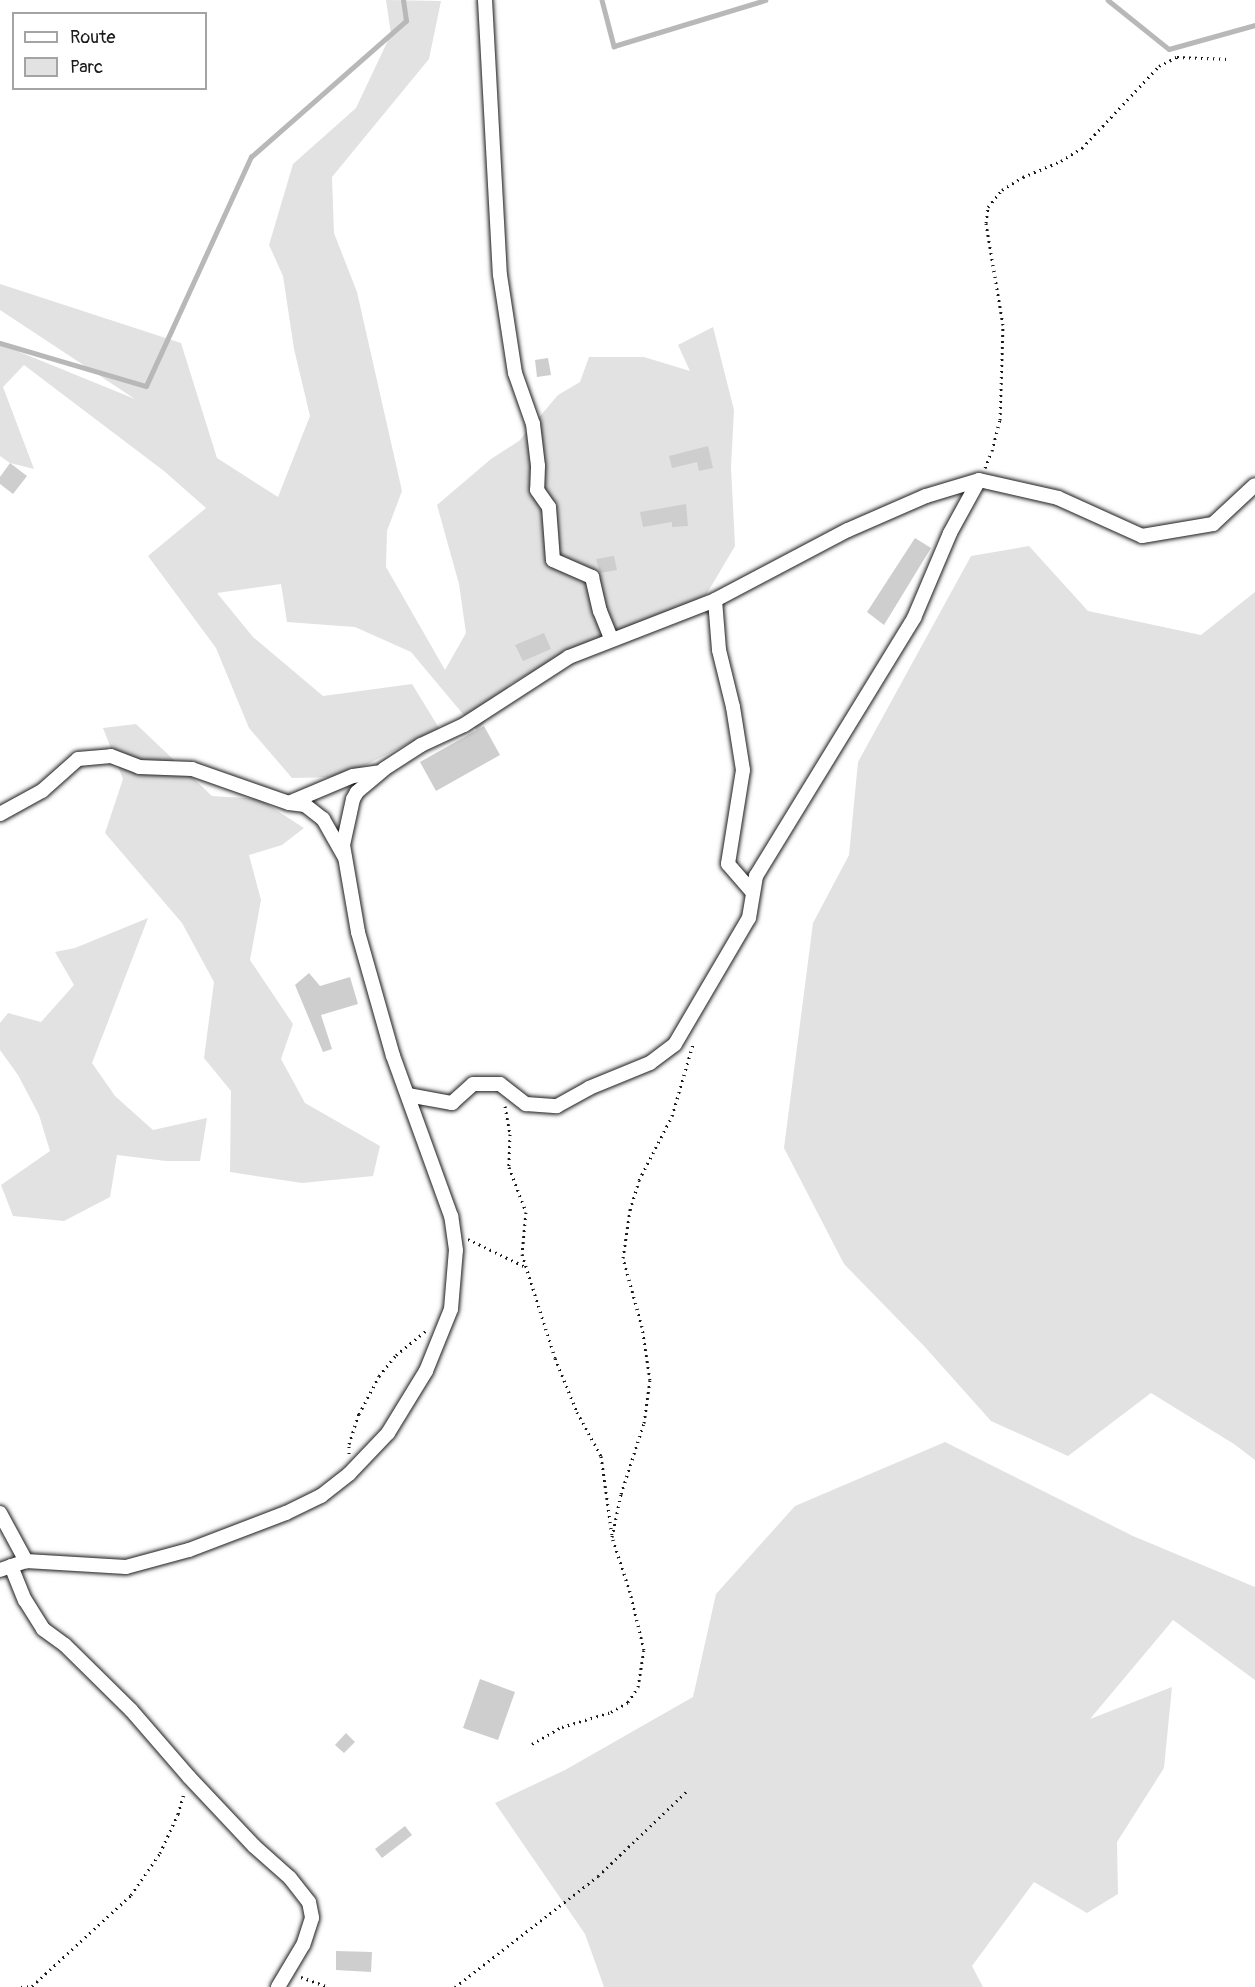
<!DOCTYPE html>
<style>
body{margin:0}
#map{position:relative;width:1255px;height:1987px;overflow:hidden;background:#fff;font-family:Pangolin,sans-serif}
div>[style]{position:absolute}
.green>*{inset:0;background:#e2e2e2}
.stream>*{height:4.5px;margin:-2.25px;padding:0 2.25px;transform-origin:2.25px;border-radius:2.25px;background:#b8b8b8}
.building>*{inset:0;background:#cecece}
.path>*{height:3px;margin-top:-1.5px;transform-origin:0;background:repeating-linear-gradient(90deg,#1c1c1c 0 1.5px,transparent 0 6px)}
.roads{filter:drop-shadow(0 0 2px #1c1c1c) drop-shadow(0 0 2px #1c1c1c)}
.minor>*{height:14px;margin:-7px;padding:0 7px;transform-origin:7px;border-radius:7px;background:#fff}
span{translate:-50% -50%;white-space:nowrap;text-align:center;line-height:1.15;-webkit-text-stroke:4.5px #fff;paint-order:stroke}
.legend{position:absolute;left:12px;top:12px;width:195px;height:78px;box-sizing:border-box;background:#fff;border:2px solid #a4a4a4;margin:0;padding:8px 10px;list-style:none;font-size:18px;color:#1c1c1c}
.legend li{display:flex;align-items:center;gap:12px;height:30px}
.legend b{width:30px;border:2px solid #a4a4a4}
</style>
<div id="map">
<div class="green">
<div style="clip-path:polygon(386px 0,441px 1px,429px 59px,332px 177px,334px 233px,357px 292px,402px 491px,387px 531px,386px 567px,445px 670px,466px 633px,459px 584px,437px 505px,491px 459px,519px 441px,558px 395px,580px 382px,589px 357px,644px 357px,690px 371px,678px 345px,713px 327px,734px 410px,731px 467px,735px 546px,706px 595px,573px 651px,510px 684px,478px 732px,411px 652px,355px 627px,287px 622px,281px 584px,217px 593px,253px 637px,323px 696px,412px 684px,439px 728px,342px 777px,292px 778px,249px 728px,216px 648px,148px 556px,206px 508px,164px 471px,24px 365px,3px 387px,34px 469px,10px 463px,0 456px,0 344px,135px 399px,0 310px,0 284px,181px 343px,217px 458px,278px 497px,310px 416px,294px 349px,283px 276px,269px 245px,293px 164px,356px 108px,391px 34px)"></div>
<div style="clip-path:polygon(1029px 546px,1088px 611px,1201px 635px,1255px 592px,1255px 1460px,1234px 1444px,1151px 1393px,1068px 1456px,991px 1421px,924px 1346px,844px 1264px,784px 1148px,813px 923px,849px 855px,858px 762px,971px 556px)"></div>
<div style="clip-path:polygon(136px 724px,212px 796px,259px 799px,304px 828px,282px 845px,249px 855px,261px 900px,250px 960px,293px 1024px,281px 1059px,305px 1103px,380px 1146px,373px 1176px,302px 1183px,230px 1172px,231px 1091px,204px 1058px,214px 982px,182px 923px,105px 833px,123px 779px,103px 728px)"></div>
<div style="clip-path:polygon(148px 918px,92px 1063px,115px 1096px,153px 1130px,207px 1118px,200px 1161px,166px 1161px,117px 1155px,110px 1197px,64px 1221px,13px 1216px,1px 1185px,50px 1151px,39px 1115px,18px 1075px,0 1050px,0 1023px,8px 1013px,41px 1022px,74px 985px,55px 952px,75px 948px)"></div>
<div style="clip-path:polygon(945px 1442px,1133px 1536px,1255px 1587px,1255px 1680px,1173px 1620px,1090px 1719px,1172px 1687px,1164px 1768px,1117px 1842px,1118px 1894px,1087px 1913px,1034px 1882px,972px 1966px,983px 1987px,604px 1987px,585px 1934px,495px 1803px,565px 1770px,693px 1697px,716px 1594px,795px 1506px)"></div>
</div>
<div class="stream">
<div style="left:602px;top:0;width:48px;rotate:75.4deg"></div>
<div style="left:614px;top:46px;width:158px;rotate:-16.9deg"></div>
<div style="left:1108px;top:0;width:78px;rotate:38.8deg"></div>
<div style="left:1169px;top:49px;width:89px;rotate:-15.6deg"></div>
<div style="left:0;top:343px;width:152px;rotate:16.4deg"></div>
<div style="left:146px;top:386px;width:252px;rotate:-65.4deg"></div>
<div style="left:251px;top:157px;width:206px;rotate:-41.3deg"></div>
<div style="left:406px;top:21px;width:21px;rotate:-98deg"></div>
</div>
<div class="building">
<div style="clip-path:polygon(548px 358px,551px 375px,537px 377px,535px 360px)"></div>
<div style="clip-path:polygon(708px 446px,713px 468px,699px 471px,697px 462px,672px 468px,669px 456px)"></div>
<div style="clip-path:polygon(10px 463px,27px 476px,13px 494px,0 484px,0 477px)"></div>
<div style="clip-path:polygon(686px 504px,688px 526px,672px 527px,672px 522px,643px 527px,640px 512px)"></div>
<div style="clip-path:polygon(915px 538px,931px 548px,884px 625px,867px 612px)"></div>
<div style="clip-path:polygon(614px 556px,617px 570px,600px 573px,596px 559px)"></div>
<div style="clip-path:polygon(544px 633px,551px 649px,523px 661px,515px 645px)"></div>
<div style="clip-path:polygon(484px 726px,500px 755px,436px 791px,420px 762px)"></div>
<div style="clip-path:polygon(309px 973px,320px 986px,350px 977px,358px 1004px,321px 1015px,332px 1049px,323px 1052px,295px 985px)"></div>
<div style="clip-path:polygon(480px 1679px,515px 1692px,498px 1740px,463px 1728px)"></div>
<div style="clip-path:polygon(346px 1733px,355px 1742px,344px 1753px,335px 1745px)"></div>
<div style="clip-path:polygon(405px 1826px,412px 1835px,382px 1858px,375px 1849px)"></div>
<div style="clip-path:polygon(336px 1951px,372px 1952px,371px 1972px,336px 1970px)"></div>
</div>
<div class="path">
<div style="left:985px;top:468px;width:18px;rotate:-68deg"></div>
<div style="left:992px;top:451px;width:32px;rotate:-76deg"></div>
<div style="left:1000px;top:420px;width:95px;rotate:-88.2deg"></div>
<div style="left:1003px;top:325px;width:103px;rotate:-99.5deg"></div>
<div style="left:986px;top:223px;width:16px;rotate:-83deg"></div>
<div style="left:988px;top:207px;width:22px;rotate:-51deg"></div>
<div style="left:1002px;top:190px;width:25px;rotate:-32deg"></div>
<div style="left:1023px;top:177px;width:41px;rotate:-22.8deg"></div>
<div style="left:1061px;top:161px;width:25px;rotate:-32deg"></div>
<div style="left:1082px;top:148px;width:112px;rotate:-46.8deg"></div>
<div style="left:1159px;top:66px;width:20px;rotate:-27deg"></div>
<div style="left:1177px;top:57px;width:51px;rotate:2.2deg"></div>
<div style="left:505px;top:1106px;width:28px;rotate:80deg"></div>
<div style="left:510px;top:1134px;width:33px;rotate:92deg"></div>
<div style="left:509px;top:1167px;width:48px;rotate:69.3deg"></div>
<div style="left:526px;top:1212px;width:42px;rotate:95.4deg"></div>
<div style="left:522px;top:1254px;width:109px;rotate:72.4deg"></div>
<div style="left:555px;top:1358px;width:58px;rotate:67.8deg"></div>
<div style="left:577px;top:1412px;width:50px;rotate:61.4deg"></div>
<div style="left:601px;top:1456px;width:80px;rotate:82.1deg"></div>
<div style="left:468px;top:1239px;width:64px;rotate:25.8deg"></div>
<div style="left:349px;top:1454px;width:10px;rotate:-90deg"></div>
<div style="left:349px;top:1444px;width:32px;rotate:-72deg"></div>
<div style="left:359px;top:1414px;width:43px;rotate:-62.2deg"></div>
<div style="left:379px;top:1376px;width:27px;rotate:-51deg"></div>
<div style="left:396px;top:1355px;width:38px;rotate:-39deg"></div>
<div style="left:532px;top:1744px;width:34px;rotate:-30deg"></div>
<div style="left:562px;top:1727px;width:51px;rotate:-17deg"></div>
<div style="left:611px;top:1712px;width:20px;rotate:-30deg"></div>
<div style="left:628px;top:1702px;width:18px;rotate:-56deg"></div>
<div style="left:638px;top:1687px;width:37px;rotate:-81deg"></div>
<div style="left:644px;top:1650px;width:60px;rotate:-103.6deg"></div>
<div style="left:630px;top:1592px;width:58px;rotate:-108.1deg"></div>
<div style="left:612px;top:1537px;width:44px;rotate:-78.2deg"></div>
<div style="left:621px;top:1494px;width:75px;rotate:-72.1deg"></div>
<div style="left:644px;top:1423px;width:43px;rotate:-82.1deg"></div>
<div style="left:650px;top:1380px;width:54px;rotate:-98.6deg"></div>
<div style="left:642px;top:1327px;width:72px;rotate:-105.4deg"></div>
<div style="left:623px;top:1258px;width:49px;rotate:-81.7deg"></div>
<div style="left:630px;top:1210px;width:31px;rotate:-73deg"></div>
<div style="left:639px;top:1180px;width:72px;rotate:-62.7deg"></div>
<div style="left:672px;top:1116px;width:75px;rotate:-73.7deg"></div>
<div style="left:301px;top:1977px;width:29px;rotate:20deg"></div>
<div style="left:21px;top:1987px;width:11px;rotate:-5deg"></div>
<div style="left:32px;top:1986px;width:134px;rotate:-42.6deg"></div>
<div style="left:131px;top:1895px;width:51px;rotate:-55.4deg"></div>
<div style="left:160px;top:1853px;width:43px;rotate:-65.2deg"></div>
<div style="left:178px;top:1814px;width:22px;rotate:-74deg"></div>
<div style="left:455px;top:1987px;width:181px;rotate:-37.8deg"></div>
<div style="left:598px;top:1876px;width:123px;rotate:-43.7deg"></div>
</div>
<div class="roads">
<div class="minor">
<div style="left:485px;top:0;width:275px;rotate:86.9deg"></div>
<div style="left:500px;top:275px;width:99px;rotate:81.3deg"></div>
<div style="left:515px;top:373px;width:54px;rotate:70.6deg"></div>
<div style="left:533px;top:424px;width:42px;rotate:83.2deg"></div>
<div style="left:538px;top:466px;width:24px;rotate:92deg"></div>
<div style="left:537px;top:490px;width:21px;rotate:55deg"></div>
<div style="left:549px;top:507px;width:53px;rotate:85.7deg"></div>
<div style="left:553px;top:560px;width:43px;rotate:23.6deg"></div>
<div style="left:592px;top:577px;width:35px;rotate:77deg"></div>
<div style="left:600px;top:611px;width:31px;rotate:68deg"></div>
<div style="left:715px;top:600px;width:50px;rotate:85.4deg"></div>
<div style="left:719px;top:650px;width:59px;rotate:76.2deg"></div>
<div style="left:733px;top:707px;width:64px;rotate:81deg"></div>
<div style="left:743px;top:770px;width:95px;rotate:99.1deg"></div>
<div style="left:728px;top:864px;width:37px;rotate:49deg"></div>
<div style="left:291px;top:802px;width:67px;rotate:-22.8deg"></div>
<div style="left:353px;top:776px;width:27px;rotate:-8deg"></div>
<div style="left:0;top:814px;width:48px;rotate:-28.7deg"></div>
<div style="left:42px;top:791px;width:48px;rotate:-41.6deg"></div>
<div style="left:78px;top:759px;width:33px;rotate:-5deg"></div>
<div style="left:111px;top:756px;width:30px;rotate:21deg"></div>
<div style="left:139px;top:767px;width:53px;rotate:2.2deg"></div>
<div style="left:192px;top:769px;width:103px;rotate:19.3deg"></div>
<div style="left:289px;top:803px;width:16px;rotate:7deg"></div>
<div style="left:305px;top:805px;width:23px;rotate:38deg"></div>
<div style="left:323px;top:819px;width:43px;rotate:60.4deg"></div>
<div style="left:408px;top:1095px;width:45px;rotate:10.3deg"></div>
<div style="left:452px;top:1103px;width:28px;rotate:-42deg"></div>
<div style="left:473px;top:1084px;width:27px"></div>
<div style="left:500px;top:1084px;width:33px;rotate:38deg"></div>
<div style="left:526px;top:1104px;width:31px;rotate:4deg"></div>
<div style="left:557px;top:1106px;width:37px;rotate:-29deg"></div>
<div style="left:589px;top:1088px;width:66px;rotate:-22.3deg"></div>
<div style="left:650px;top:1063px;width:31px;rotate:-37deg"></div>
<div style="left:675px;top:1044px;width:146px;rotate:-59.6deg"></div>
<div style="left:749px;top:918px;width:43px;rotate:-80.5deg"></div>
<div style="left:756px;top:876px;width:303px;rotate:-58.5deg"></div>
<div style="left:914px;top:618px;width:92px;rotate:-67deg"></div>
<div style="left:950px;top:533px;width:60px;rotate:-61.3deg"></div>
<div style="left:0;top:1513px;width:55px;rotate:61.6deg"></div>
<div style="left:11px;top:1566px;width:37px;rotate:68deg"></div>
<div style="left:25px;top:1600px;width:34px;rotate:58deg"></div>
<div style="left:43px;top:1629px;width:27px;rotate:36deg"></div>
<div style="left:65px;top:1645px;width:93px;rotate:44.6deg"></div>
<div style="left:131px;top:1710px;width:89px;rotate:49.1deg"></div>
<div style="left:189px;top:1777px;width:95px;rotate:46.7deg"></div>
<div style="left:254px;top:1846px;width:48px;rotate:41.6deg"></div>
<div style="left:290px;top:1878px;width:31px;rotate:52deg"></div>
<div style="left:309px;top:1902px;width:16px;rotate:79deg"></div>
<div style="left:312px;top:1918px;width:28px;rotate:108deg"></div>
<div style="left:303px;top:1945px;width:49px;rotate:120.8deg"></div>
<div style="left:0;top:1570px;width:28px;rotate:-19deg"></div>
<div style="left:26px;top:1561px;width:100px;rotate:3.4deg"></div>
<div style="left:126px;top:1567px;width:65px;rotate:-15.1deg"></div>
<div style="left:189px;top:1550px;width:104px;rotate:-20.9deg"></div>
<div style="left:286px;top:1513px;width:39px;rotate:-26deg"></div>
<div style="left:321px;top:1496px;width:36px;rotate:-38deg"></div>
<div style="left:349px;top:1474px;width:57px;rotate:-46.4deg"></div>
<div style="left:388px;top:1433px;width:73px;rotate:-58.5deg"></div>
<div style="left:426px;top:1371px;width:67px;rotate:-68deg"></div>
<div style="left:451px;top:1309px;width:59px;rotate:-85.2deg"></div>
<div style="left:456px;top:1250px;width:34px;rotate:-98deg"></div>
<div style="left:451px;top:1216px;width:170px;rotate:-109.9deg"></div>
<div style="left:393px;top:1056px;width:129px;rotate:-105.8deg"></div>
<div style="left:358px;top:932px;width:88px;rotate:-99.8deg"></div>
<div style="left:343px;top:845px;width:47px;rotate:-77.7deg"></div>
<div style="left:353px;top:799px;width:8px;rotate:-60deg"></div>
<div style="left:357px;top:792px;width:35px;rotate:-40deg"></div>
<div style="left:384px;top:769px;width:44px;rotate:-33deg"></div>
<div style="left:421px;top:745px;width:47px;rotate:-24.9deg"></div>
<div style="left:464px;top:725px;width:125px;rotate:-32.9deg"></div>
<div style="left:569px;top:657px;width:157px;rotate:-21.3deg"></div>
<div style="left:715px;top:600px;width:150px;rotate:-27.8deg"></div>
<div style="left:848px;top:530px;width:85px;rotate:-23.6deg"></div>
<div style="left:926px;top:496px;width:55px;rotate:-16.8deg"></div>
<div style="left:979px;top:480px;width:81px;rotate:12.8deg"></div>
<div style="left:1058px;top:498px;width:92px;rotate:24.3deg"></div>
<div style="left:1142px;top:536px;width:72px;rotate:-9.6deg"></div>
<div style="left:1213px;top:524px;width:57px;rotate:-42.9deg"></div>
</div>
</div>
<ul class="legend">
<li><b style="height:8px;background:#fff"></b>Route</li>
<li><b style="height:16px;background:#e2e2e2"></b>Parc</li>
</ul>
</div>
